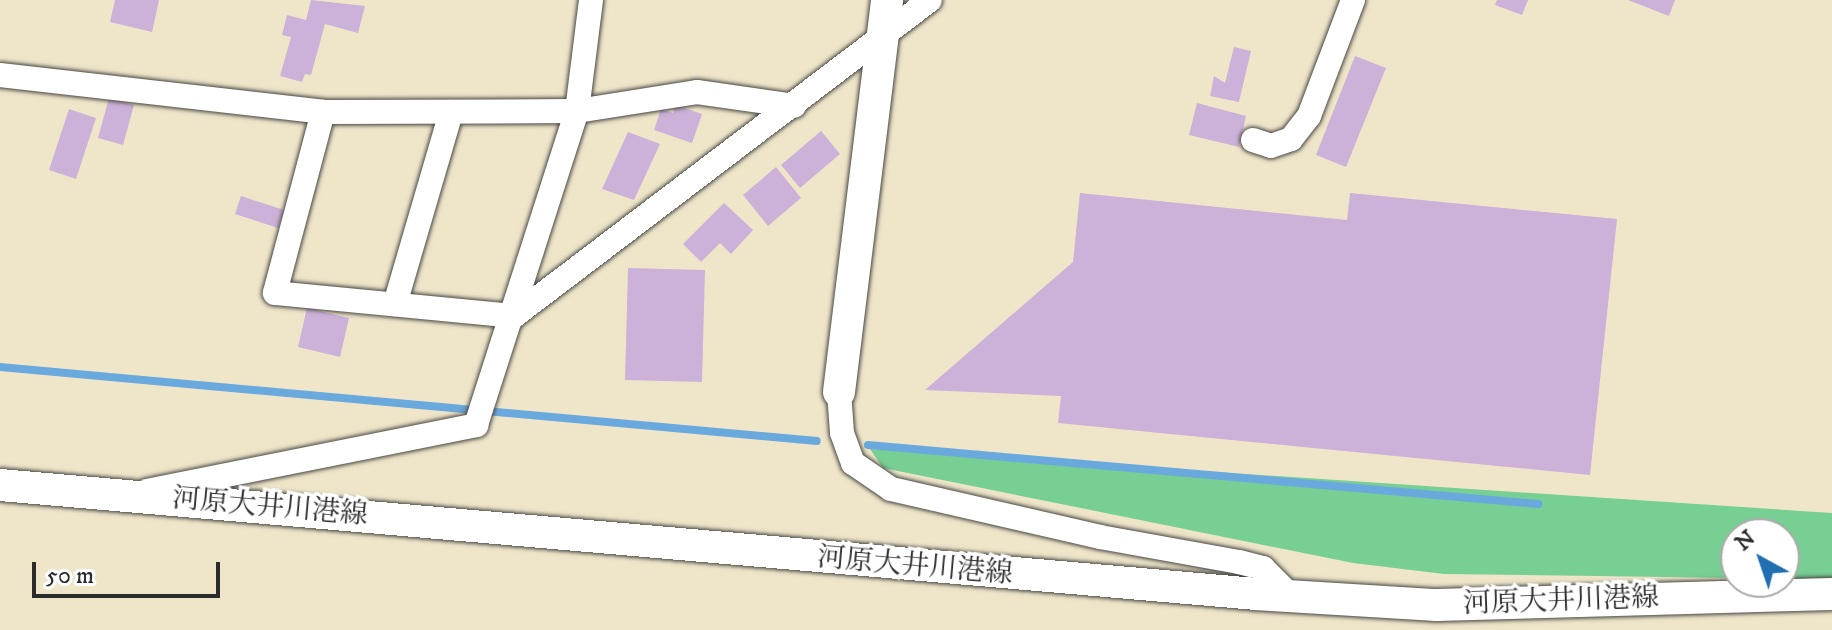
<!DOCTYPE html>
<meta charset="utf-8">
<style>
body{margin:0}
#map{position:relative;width:1832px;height:630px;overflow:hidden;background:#efe6ca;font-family:"IM FELL DW Pica","Noto Serif JP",serif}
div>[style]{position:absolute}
.green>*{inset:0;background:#78cf94}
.stream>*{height:8px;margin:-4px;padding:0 4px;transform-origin:4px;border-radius:4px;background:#6aa9dd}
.building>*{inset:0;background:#ccb1d9}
.roads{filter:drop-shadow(0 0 2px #484743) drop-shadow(0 0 2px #484743)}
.street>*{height:24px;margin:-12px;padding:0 12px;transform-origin:12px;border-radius:12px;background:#fff}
.secondary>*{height:32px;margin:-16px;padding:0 16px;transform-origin:16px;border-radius:16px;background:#fff}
span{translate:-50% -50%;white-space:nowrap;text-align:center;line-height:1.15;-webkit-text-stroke:7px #fff;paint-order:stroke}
.street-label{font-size:28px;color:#2b2b2b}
.north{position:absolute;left:1720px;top:518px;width:80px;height:80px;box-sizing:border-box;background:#fff;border:2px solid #aaa;border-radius:50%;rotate:320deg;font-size:22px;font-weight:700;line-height:32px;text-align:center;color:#2b2b2b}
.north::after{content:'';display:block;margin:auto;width:28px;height:36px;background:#1f6fb2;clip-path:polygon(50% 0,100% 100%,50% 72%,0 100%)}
.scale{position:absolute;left:32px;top:562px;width:188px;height:36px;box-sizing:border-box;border:4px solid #2b2b2b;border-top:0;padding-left:10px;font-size:24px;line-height:28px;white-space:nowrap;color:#2b2b2b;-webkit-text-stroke:6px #fff;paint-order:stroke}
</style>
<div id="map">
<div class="green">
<div style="clip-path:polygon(870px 449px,1832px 513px,1832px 580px,1784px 579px,1784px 534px,1736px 534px,1736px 578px,1444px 574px,1353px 563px,883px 468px)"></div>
</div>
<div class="stream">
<div style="left:0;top:367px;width:820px;rotate:5.18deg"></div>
<div style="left:868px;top:445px;width:673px;rotate:5.03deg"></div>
</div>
<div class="building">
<div style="clip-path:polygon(115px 0,159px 0,152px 32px,110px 22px)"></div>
<div style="clip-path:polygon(311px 0,365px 6px,358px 33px,325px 24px,311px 75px,305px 74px,302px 82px,280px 76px,291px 37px,282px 35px,287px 15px,306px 20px)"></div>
<div style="clip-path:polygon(1497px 0,1528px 0,1522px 15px,1495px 5px)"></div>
<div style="clip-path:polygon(1628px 0,1675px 0,1669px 16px)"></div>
<div style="clip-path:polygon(1234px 47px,1251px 51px,1239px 102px,1210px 96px,1214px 76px,1225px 83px)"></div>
<div style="clip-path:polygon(1355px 56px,1386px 68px,1346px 167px,1316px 155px)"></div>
<div style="clip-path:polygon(109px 98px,134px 105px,123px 145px,98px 138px)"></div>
<div style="clip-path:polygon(1197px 103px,1246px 116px,1239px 147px,1189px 135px)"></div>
<div style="clip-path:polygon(675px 105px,702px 114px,692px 143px,654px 130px,661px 109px,673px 113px)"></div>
<div style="clip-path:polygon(69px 109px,96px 118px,76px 179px,49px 170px)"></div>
<div style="clip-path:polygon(821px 131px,840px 154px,800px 188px,781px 165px)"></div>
<div style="clip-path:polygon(628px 132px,660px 144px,634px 200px,602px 189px)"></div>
<div style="clip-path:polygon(776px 167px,801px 198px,768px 226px,743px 195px)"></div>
<div style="clip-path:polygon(1080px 193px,1347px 220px,1350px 193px,1617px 219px,1590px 475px,1058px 423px,1061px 396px,925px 390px,1073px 262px)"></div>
<div style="clip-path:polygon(241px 196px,284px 210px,278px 228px,235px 214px)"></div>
<div style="clip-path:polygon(724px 203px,753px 230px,731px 254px,720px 243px,701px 262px,683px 244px)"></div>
<div style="clip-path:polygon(628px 268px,705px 270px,702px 382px,625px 380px)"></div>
<div style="clip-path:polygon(307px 308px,349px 318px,340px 357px,298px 347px)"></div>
</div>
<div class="roads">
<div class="street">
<div style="left:0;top:75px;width:325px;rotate:6.5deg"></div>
<div style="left:323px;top:112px;width:254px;rotate:-0.2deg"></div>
<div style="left:577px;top:111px;width:121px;rotate:-9deg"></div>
<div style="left:697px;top:92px;width:98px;rotate:8.2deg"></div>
<div style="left:323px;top:112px;width:187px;rotate:104.9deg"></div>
<div style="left:275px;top:293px;width:240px;rotate:5.5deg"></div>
<div style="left:514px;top:316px;width:522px;rotate:-37.22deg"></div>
<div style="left:1253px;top:140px;width:19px;rotate:18deg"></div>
<div style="left:1271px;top:146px;width:21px;rotate:-19deg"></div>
<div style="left:1291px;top:139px;width:29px;rotate:-52deg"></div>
<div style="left:1309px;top:116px;width:124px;rotate:-69.2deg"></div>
<div style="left:395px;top:304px;width:200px;rotate:-73.7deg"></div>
<div style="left:839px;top:392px;width:41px;rotate:85.8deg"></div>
<div style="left:842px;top:433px;width:32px;rotate:70deg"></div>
<div style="left:853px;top:463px;width:46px;rotate:34.4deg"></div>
<div style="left:891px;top:489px;width:214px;rotate:12.9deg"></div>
<div style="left:1100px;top:537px;width:141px;rotate:10.2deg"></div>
<div style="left:1239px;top:562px;width:25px;rotate:14deg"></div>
<div style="left:1263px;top:568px;width:38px;rotate:45deg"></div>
<div style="left:147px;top:491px;width:336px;rotate:-11.3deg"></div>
<div style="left:476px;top:425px;width:330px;rotate:-72.2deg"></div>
<div style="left:577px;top:111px;width:112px;rotate:-82.8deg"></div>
</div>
<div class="secondary">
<div style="left:839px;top:392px;width:395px;rotate:-83deg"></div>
<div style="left:0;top:485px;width:1260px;rotate:4.96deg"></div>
<div style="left:1255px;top:594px;width:182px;rotate:3.5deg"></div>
<div style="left:1437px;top:605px;width:395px;rotate:-1.6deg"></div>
</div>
</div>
<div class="street-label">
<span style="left:270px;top:507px;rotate:5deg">河原大井川港線</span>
<span style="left:915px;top:566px;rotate:5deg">河原大井川港線</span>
<span style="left:1561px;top:601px;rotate:-2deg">河原大井川港線</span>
</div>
<div class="north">N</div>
<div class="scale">50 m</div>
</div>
